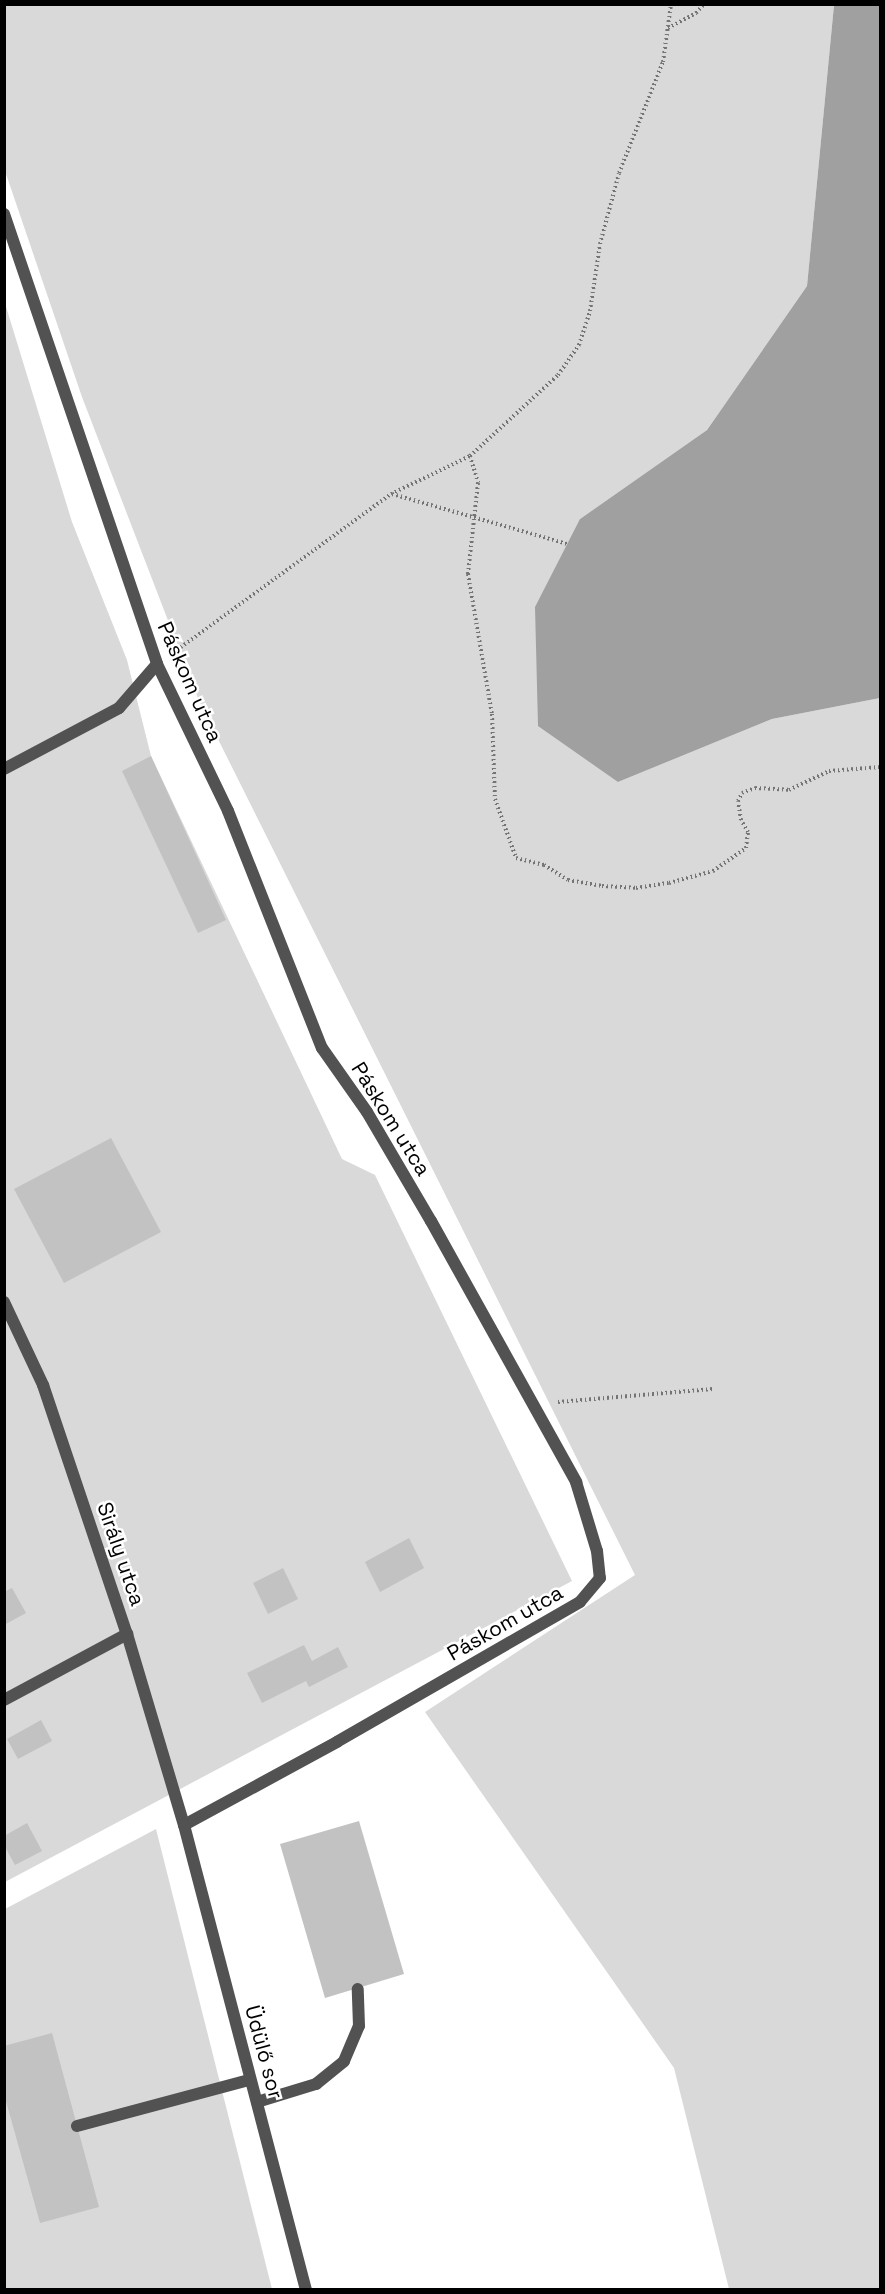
<!DOCTYPE html>
<meta charset="utf-8">
<style>
body{margin:0}
#map{position:relative;width:885px;height:2294px;overflow:hidden;background:#fff;font-family:"Space Grotesk",sans-serif}
div>[style]{position:absolute}
.green>*{inset:0;background:#d9d9d9}
.water>*{inset:0;background:#a0a0a0}
.building>*{inset:0;background:#c2c2c2}
.path>*{height:4px;margin-top:-2px;transform-origin:0;background:repeating-linear-gradient(90deg,#747474 0 1.5px,transparent 0 4.5px)}
.lane>*{height:12px;margin:-6px;padding:0 6px;transform-origin:6px;border-radius:6px;background:#525252}
.street>*{height:12px;margin:-6px;padding:0 6px;transform-origin:6px;border-radius:6px;background:#525252}
span{translate:-50% -50%;white-space:nowrap;text-align:center;line-height:1.15;-webkit-text-stroke:5px #fff;paint-order:stroke}
.street-label{font-size:21px;color:#000}
.frame{position:absolute;inset:0;border:6px solid #000;pointer-events:none}
</style>
<div id="map">
<div class="green">
<div style="clip-path:polygon(4px 5px,834px 5px,807px 286px,707px 430px,580px 519px,618px 782px,772px 719px,880px 698px,880px 2289px,729px 2289px,674px 2068px,425px 1712px,635px 1575px,199px 701px,82px 397px,5px 171px)"></div>
<div style="clip-path:polygon(4px 300px,72px 522px,127px 660px,151px 756px,342px 1159px,375px 1175px,572px 1581px,5px 1882px)"></div>
<div style="clip-path:polygon(156px 1829px,272px 2289px,5px 2290px,5px 1909px)"></div>
</div>
<div class="water">
<div style="clip-path:polygon(834px 5px,880px 5px,880px 698px,772px 719px,618px 782px,538px 726px,535px 607px,580px 519px,707px 430px,807px 286px)"></div>
</div>
<div class="building">
<div style="clip-path:polygon(151px 756px,226px 920px,198px 933px,122px 771px)"></div>
<div style="clip-path:polygon(111px 1138px,161px 1232px,64px 1283px,14px 1189px)"></div>
<div style="clip-path:polygon(409px 1538px,424px 1568px,380px 1592px,365px 1562px)"></div>
<div style="clip-path:polygon(283px 1568px,298px 1599px,268px 1614px,253px 1583px)"></div>
<div style="clip-path:polygon(12px 1588px,26px 1613px,4px 1625px,4px 1592px)"></div>
<div style="clip-path:polygon(304px 1645px,312px 1661px,338px 1647px,348px 1667px,309px 1687px,306px 1681px,262px 1703px,247px 1673px)"></div>
<div style="clip-path:polygon(41px 1720px,52px 1741px,18px 1759px,7px 1739px)"></div>
<div style="clip-path:polygon(359px 1821px,404px 1974px,325px 1998px,280px 1844px)"></div>
<div style="clip-path:polygon(27px 1823px,42px 1851px,15px 1865px,4px 1845px,4px 1836px)"></div>
<div style="clip-path:polygon(52px 2033px,99px 2207px,40px 2223px,4px 2094px,4px 2046px)"></div>
</div>
<div class="path">
<div style="left:668px;top:28px;width:32px;rotate:-28deg"></div>
<div style="left:696px;top:13px;width:12px;rotate:-48deg"></div>
<div style="left:470px;top:456px;width:28px;rotate:73deg"></div>
<div style="left:478px;top:483px;width:92px;rotate:96.3deg"></div>
<div style="left:468px;top:574px;width:142px;rotate:80.3deg"></div>
<div style="left:492px;top:714px;width:85px;rotate:88deg"></div>
<div style="left:495px;top:799px;width:63px;rotate:70.4deg"></div>
<div style="left:516px;top:858px;width:29px;rotate:14deg"></div>
<div style="left:544px;top:865px;width:28px;rotate:32deg"></div>
<div style="left:568px;top:880px;width:35px;rotate:10deg"></div>
<div style="left:602px;top:886px;width:34px;rotate:3deg"></div>
<div style="left:636px;top:888px;width:33px;rotate:-9deg"></div>
<div style="left:669px;top:883px;width:46px;rotate:-15.3deg"></div>
<div style="left:713px;top:871px;width:40px;rotate:-34.9deg"></div>
<div style="left:746px;top:848px;width:16px;rotate:-83deg"></div>
<div style="left:748px;top:832px;width:14px;rotate:-120deg"></div>
<div style="left:741px;top:820px;width:19px;rotate:-99deg"></div>
<div style="left:738px;top:801px;width:9px;rotate:-63deg"></div>
<div style="left:742px;top:793px;width:14px;rotate:-21deg"></div>
<div style="left:755px;top:788px;width:34px;rotate:3deg"></div>
<div style="left:789px;top:790px;width:44px;rotate:-25.4deg"></div>
<div style="left:829px;top:771px;width:51px;rotate:-4.5deg"></div>
<div style="left:392px;top:494px;width:182px;rotate:15.9deg"></div>
<div style="left:177px;top:650px;width:265px;rotate:-36.1deg"></div>
<div style="left:391px;top:494px;width:88px;rotate:-25.7deg"></div>
<div style="left:470px;top:456px;width:120px;rotate:-42.6deg"></div>
<div style="left:558px;top:375px;width:37px;rotate:-55deg"></div>
<div style="left:579px;top:345px;width:36px;rotate:-72deg"></div>
<div style="left:590px;top:311px;width:68px;rotate:-81.5deg"></div>
<div style="left:600px;top:244px;width:73px;rotate:-75deg"></div>
<div style="left:619px;top:173px;width:119px;rotate:-68.4deg"></div>
<div style="left:663px;top:62px;width:59px;rotate:-82.1deg"></div>
<div style="left:558px;top:1402px;width:155px;rotate:-4.8deg"></div>
</div>
<div class="lane">
<div style="left:257px;top:2102px;width:62px;rotate:-17deg"></div>
<div style="left:316px;top:2084px;width:36px;rotate:-39deg"></div>
<div style="left:344px;top:2061px;width:38px;rotate:-67deg"></div>
<div style="left:359px;top:2026px;width:37px;rotate:-92deg"></div>
<div style="left:77px;top:2126px;width:178px;rotate:-15deg"></div>
</div>
<div class="street">
<div style="left:4px;top:214px;width:475px;rotate:71.2deg"></div>
<div style="left:157px;top:664px;width:163px;rotate:64.2deg"></div>
<div style="left:228px;top:811px;width:255px;rotate:68.4deg"></div>
<div style="left:322px;top:1048px;width:78px;rotate:54.9deg"></div>
<div style="left:367px;top:1112px;width:126px;rotate:59.6deg"></div>
<div style="left:431px;top:1221px;width:299px;rotate:60.9deg"></div>
<div style="left:576px;top:1482px;width:72px;rotate:73.1deg"></div>
<div style="left:597px;top:1551px;width:27px;rotate:84deg"></div>
<div style="left:600px;top:1578px;width:31px;rotate:130deg"></div>
<div style="left:580px;top:1602px;width:280px;rotate:150.1deg"></div>
<div style="left:337px;top:1742px;width:174px;rotate:151.5deg"></div>
<div style="left:4px;top:769px;width:130px;rotate:-27.9deg"></div>
<div style="left:119px;top:708px;width:58px;rotate:-49.2deg"></div>
<div style="left:4px;top:1302px;width:92px;rotate:64.8deg"></div>
<div style="left:43px;top:1385px;width:263px;rotate:71.4deg"></div>
<div style="left:127px;top:1634px;width:199px;rotate:73.4deg"></div>
<div style="left:184px;top:1825px;width:481px;rotate:75.3deg"></div>
<div style="left:4px;top:1700px;width:140px;rotate:-28.2deg"></div>
</div>
<div class="street-label">
<span style="left:190px;top:682px;rotate:66deg">Páskom utca</span>
<span style="left:391px;top:1119px;rotate:58deg">Páskom utca</span>
<span style="left:121px;top:1554px;rotate:71deg">Sirály utca</span>
<span style="left:505px;top:1623px;rotate:-30deg">Páskom utca</span>
<span style="left:264px;top:2052px;rotate:75deg">Üdülő sor</span>
</div>
<div class="frame"></div>
</div>
